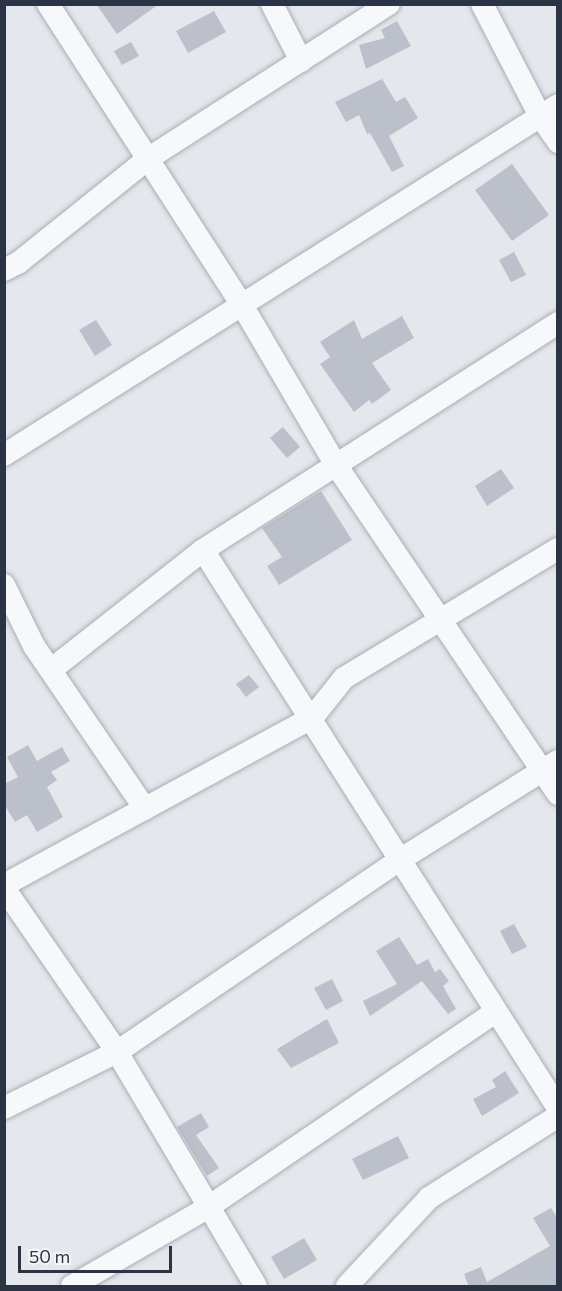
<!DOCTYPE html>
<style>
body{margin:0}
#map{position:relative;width:562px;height:1291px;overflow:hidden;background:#e4e7ec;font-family:Commissioner,sans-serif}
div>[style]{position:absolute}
.building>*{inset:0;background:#bbc0ca}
.roads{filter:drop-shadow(0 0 2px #a9aeb7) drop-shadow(0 0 2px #a9aeb7)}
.minor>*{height:22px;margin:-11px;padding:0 11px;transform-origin:11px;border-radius:11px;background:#f7f8fa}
span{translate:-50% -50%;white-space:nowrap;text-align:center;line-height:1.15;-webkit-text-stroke:5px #f4f6f9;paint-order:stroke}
.frame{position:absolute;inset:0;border:6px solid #2b3445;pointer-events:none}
.scale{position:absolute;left:18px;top:1246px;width:154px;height:27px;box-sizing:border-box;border:3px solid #2b3445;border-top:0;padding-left:8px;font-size:18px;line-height:21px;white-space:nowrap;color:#2b3445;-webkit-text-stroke:4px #f4f6f9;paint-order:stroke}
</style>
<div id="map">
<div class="building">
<div style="clip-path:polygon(96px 4px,159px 4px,117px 34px)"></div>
<div style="clip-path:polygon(214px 11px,226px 32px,188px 53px,176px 31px)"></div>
<div style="clip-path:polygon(397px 21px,411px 46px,366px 69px,359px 45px,385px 38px,381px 30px)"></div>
<div style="clip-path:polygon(131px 42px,139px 56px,122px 65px,114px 51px)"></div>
<div style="clip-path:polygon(382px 79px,396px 102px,405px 97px,418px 118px,389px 136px,404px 166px,392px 172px,370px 133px,367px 134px,359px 115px,346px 122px,335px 102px)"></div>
<div style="clip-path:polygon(512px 164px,549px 215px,512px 241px,475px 190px)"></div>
<div style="clip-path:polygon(514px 252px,526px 275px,511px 282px,499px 260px)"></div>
<div style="clip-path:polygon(402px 316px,414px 338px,372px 363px,391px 390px,372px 404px,369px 400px,354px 412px,320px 364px,330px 357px,320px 342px,354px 320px,362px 339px)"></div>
<div style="clip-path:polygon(96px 320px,112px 345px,95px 356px,79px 330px)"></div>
<div style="clip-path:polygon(283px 427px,300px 447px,287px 458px,270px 438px)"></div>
<div style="clip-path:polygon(501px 469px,514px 488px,487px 506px,475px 486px)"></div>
<div style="clip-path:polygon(321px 491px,352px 540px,279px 585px,267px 566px,282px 557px,262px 528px)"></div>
<div style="clip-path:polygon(249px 675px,259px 687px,246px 697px,236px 684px)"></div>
<div style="clip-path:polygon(28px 745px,37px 761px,62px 747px,70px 761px,51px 772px,57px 780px,47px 787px,63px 817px,37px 832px,27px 815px,15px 822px,4px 804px,4px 784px,18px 777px,7px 757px)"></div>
<div style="clip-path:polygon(514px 924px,527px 947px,512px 954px,500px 931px)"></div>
<div style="clip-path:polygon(399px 937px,417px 965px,428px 959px,435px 972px,440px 969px,449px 981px,443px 986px,456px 1009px,448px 1014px,422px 981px,370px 1016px,363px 1001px,397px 984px,376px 951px)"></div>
<div style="clip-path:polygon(332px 979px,343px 1001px,326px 1010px,314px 988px)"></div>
<div style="clip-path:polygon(327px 1019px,339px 1043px,291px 1068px,277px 1049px)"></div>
<div style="clip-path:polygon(505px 1071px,519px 1093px,482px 1116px,473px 1099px,496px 1087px,492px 1080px)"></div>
<div style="clip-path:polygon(201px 1113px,209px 1127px,196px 1135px,219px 1168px,207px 1176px,177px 1127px)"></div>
<div style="clip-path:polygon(398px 1136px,409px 1158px,363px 1180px,352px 1159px)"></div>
<div style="clip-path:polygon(551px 1208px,558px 1219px,558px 1287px,469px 1287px,464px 1274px,481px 1267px,487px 1282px,550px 1246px,533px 1218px)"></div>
<div style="clip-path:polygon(304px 1238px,317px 1260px,284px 1279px,271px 1257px)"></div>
</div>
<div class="roads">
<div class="minor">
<div style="left:48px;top:4px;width:358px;rotate:57.2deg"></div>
<div style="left:242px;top:305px;width:186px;rotate:59.6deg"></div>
<div style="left:336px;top:465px;width:397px;rotate:56deg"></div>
<div style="left:272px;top:4px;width:64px;rotate:63deg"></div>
<div style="left:482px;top:4px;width:126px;rotate:62.6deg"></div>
<div style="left:540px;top:116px;width:32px;rotate:55deg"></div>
<div style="left:4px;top:270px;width:16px;rotate:-27deg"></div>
<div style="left:18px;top:263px;width:168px;rotate:-38.7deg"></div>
<div style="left:149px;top:158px;width:285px;rotate:-32.7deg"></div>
<div style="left:4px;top:455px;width:655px;rotate:-32.28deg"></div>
<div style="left:203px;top:550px;width:661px;rotate:57.54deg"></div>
<div style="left:4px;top:585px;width:68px;rotate:63.8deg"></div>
<div style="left:34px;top:646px;width:197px;rotate:55.7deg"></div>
<div style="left:52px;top:669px;width:192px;rotate:-38.2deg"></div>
<div style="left:203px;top:550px;width:421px;rotate:-32.6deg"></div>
<div style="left:4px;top:885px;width:350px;rotate:-28.5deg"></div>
<div style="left:312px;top:718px;width:51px;rotate:-51.3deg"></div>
<div style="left:344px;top:678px;width:250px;rotate:-31.1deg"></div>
<div style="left:4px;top:888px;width:199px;rotate:55.4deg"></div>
<div style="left:117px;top:1052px;width:272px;rotate:59.3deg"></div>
<div style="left:4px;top:1108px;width:126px;rotate:-26.4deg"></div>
<div style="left:117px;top:1052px;width:343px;rotate:-34.2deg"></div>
<div style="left:401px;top:859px;width:185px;rotate:-32deg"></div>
<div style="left:72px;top:1286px;width:156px;rotate:-30deg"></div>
<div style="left:207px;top:1208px;width:348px;rotate:-34.2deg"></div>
<div style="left:347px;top:1286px;width:120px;rotate:-47deg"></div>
<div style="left:429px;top:1198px;width:153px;rotate:-32.4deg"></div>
</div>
</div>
<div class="frame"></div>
<div class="scale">50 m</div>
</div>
